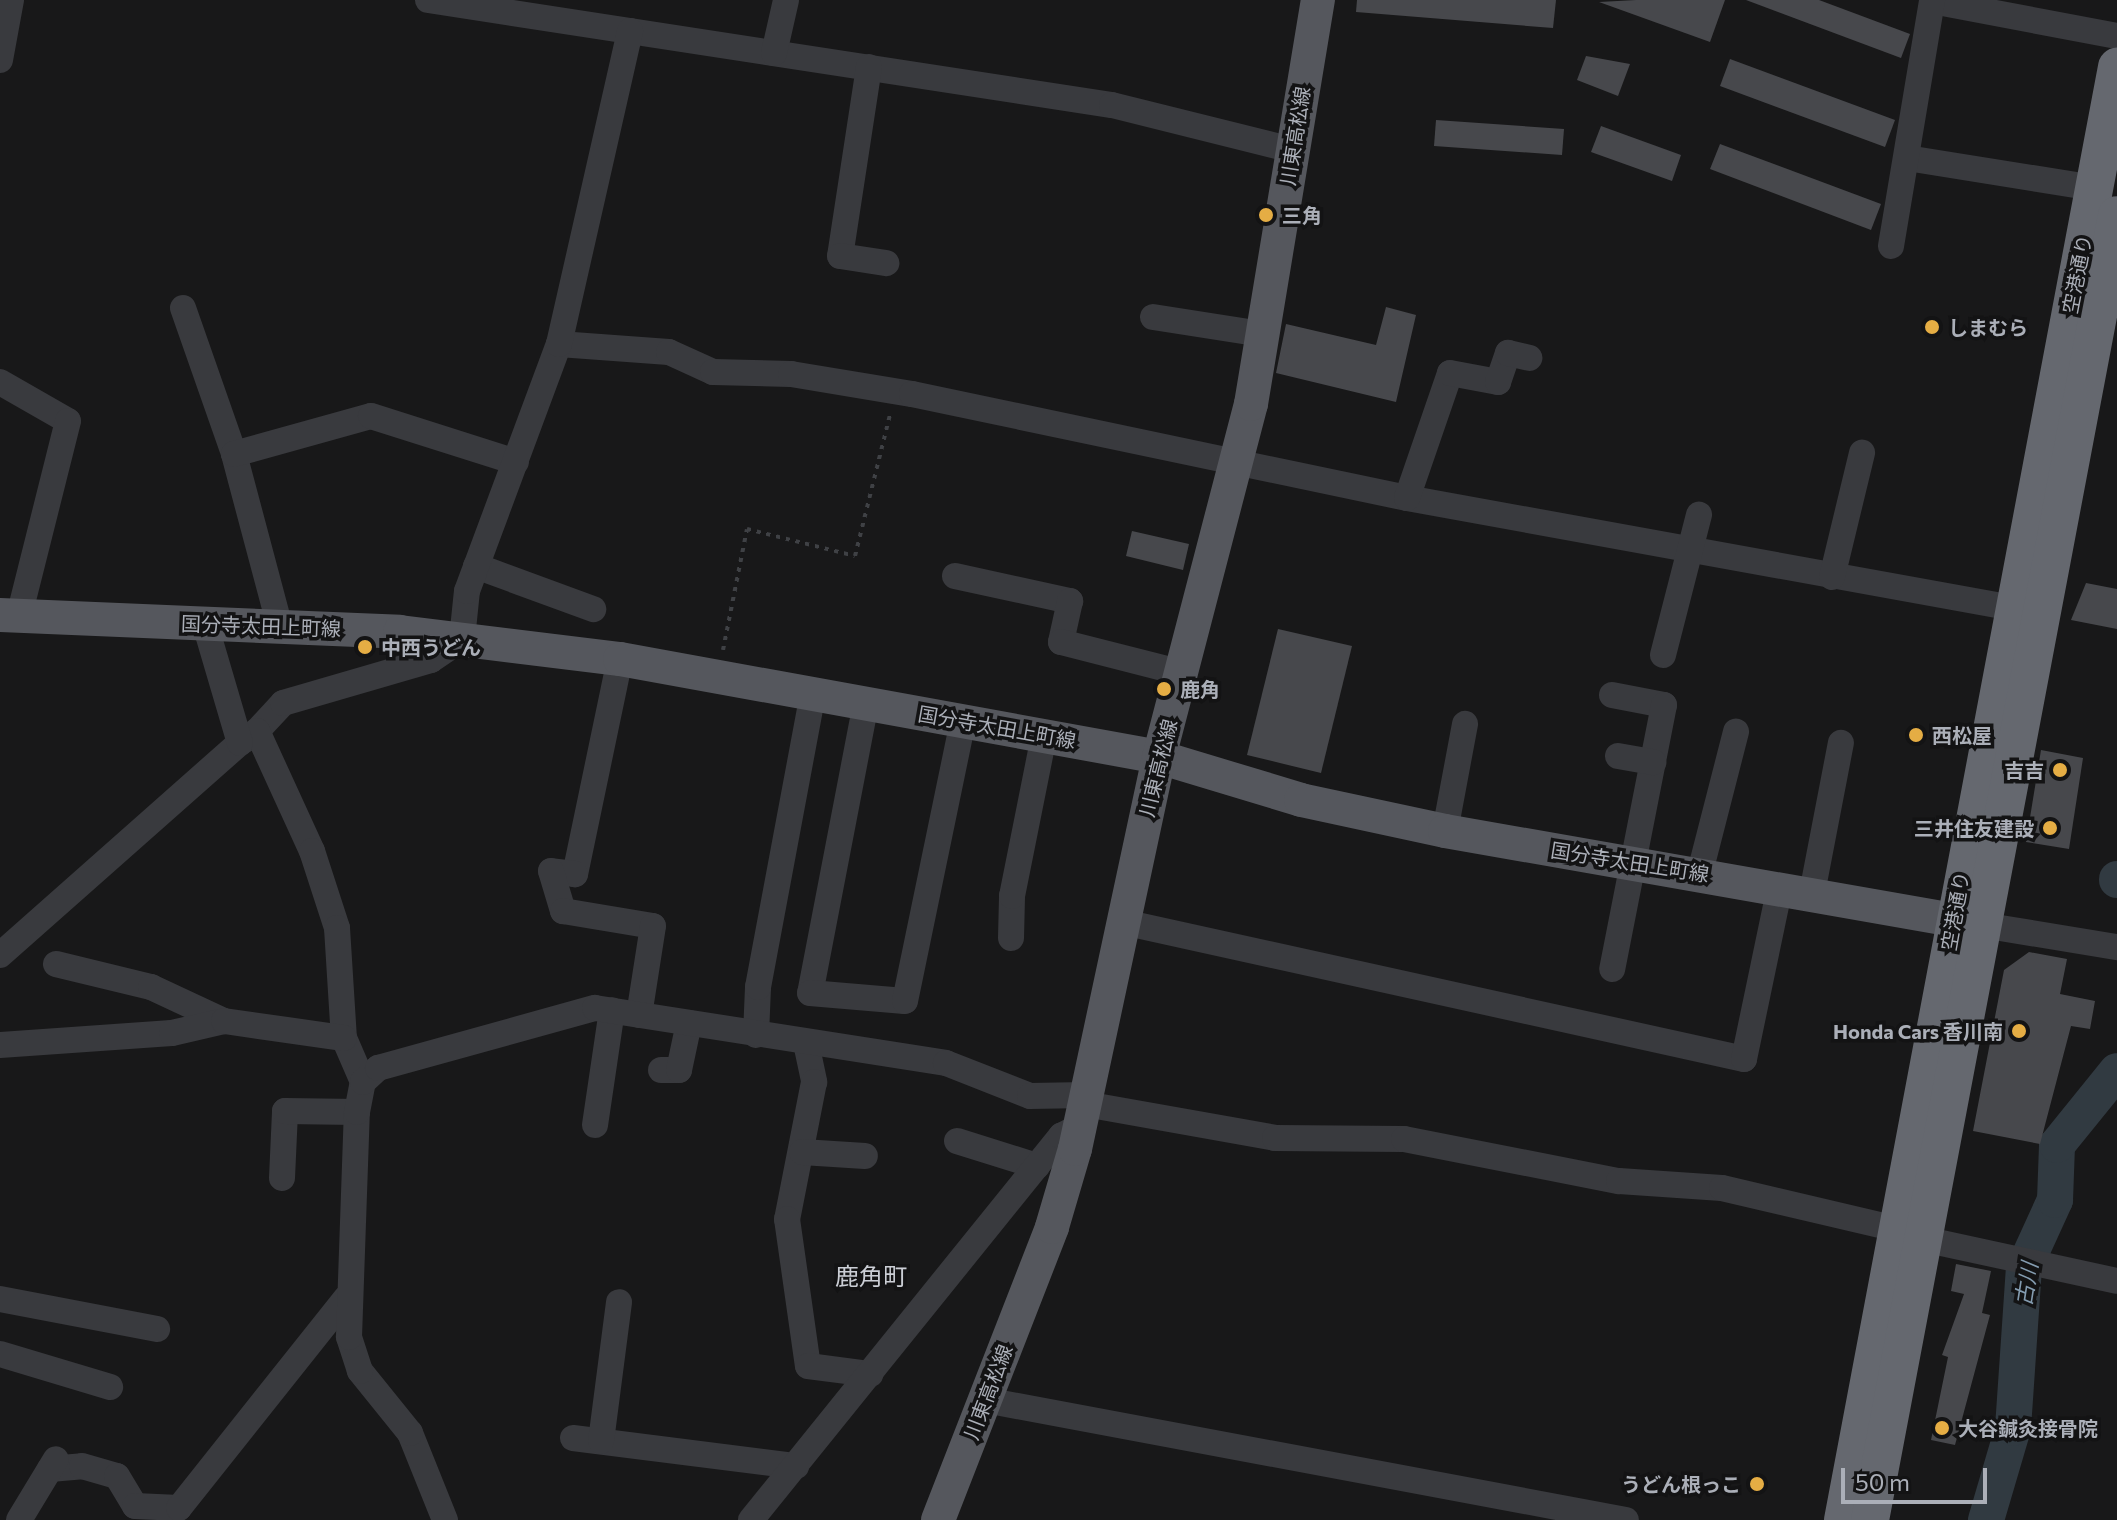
<!DOCTYPE html>
<meta charset="utf-8">
<style>
body{margin:0}
#map{position:relative;width:2117px;height:1520px;overflow:hidden;background:#181819;font-family:Commissioner,"Noto Sans JP",sans-serif}
div>[style]{position:absolute}
.river>*{height:36px;margin:-18px;padding:0 18px;transform-origin:18px;border-radius:18px;background:#313a41}
.building>*{inset:0;background:#47484c}
.path>*{height:4px;margin-top:-2px;transform-origin:0;background:repeating-linear-gradient(90deg,#3f4145 0 4px,transparent 0 10px)}
.minor>*{height:26px;margin:-13px;padding:0 13px;transform-origin:13px;border-radius:13px;background:#393a3e}
.major>*{height:34px;margin:-17px;padding:0 17px;transform-origin:17px;border-radius:17px;background:#55575d}
.highway>*{height:38px;margin:-19px;padding:0 19px;transform-origin:19px;border-radius:19px;background:#65686f}
.dots>*{width:22px;height:22px;translate:-50% -50%;box-sizing:border-box;border:4px solid #131314;border-radius:50%}
span{translate:-50% -50%;white-space:nowrap;text-align:center;line-height:1.15;-webkit-text-stroke:7px #131314;paint-order:stroke}
.street-label{font-size:20px;color:#abafb8}
.poi-label{font-size:20px;color:#abafb8;font-weight:700}
.left{translate:0 -50%;text-align:left}
.right{translate:-100% -50%;text-align:right}
.water-label{font-size:22px;color:#849cb0;font-style:italic}
.quarter-label{font-size:24px;color:#cbced5}
.scale{position:absolute;left:1841px;top:1468px;width:146px;height:36px;box-sizing:border-box;border:4px solid #abafb8;border-top:0;padding-left:10px;font-size:24px;line-height:28px;white-space:nowrap;color:#abafb8;-webkit-text-stroke:6px #131314;paint-order:stroke}
</style>
<div id="map">
<div class="river">
<div style="left:2117px;top:879px;width:1px;rotate:90deg"></div>
<div style="left:1986px;top:1520px;width:96px;rotate:-73.6deg"></div>
<div style="left:2013px;top:1428px;width:160px;rotate:-86.1deg"></div>
<div style="left:2024px;top:1268px;width:75px;rotate:-65.5deg"></div>
<div style="left:2055px;top:1200px;width:55px;rotate:-87.9deg"></div>
<div style="left:2057px;top:1145px;width:95px;rotate:-51deg"></div>
</div>
<div class="building">
<div style="clip-path:polygon(1357px 0,1556px 0,1553px 28px,1356px 12px)"></div>
<div style="clip-path:polygon(1636px 0,1725px 0,1710px 42px,1599px 2px)"></div>
<div style="clip-path:polygon(1746px 0,1819px 0,1910px 34px,1901px 58px)"></div>
<div style="clip-path:polygon(1586px 56px,1630px 64px,1618px 96px,1577px 80px)"></div>
<div style="clip-path:polygon(1730px 59px,1895px 120px,1885px 147px,1720px 86px)"></div>
<div style="clip-path:polygon(1436px 120px,1564px 129px,1562px 155px,1434px 146px)"></div>
<div style="clip-path:polygon(1601px 126px,1681px 155px,1672px 181px,1591px 152px)"></div>
<div style="clip-path:polygon(1720px 144px,1881px 204px,1871px 230px,1710px 169px)"></div>
<div style="clip-path:polygon(1386px 307px,1416px 315px,1396px 402px,1276px 373px,1286px 324px,1376px 345px)"></div>
<div style="clip-path:polygon(1132px 531px,1189px 544px,1183px 570px,1126px 556px)"></div>
<div style="clip-path:polygon(2086px 583px,2117px 589px,2117px 629px,2071px 620px)"></div>
<div style="clip-path:polygon(1278px 629px,1352px 646px,1321px 773px,1247px 755px)"></div>
<div style="clip-path:polygon(2041px 750px,2083px 758px,2069px 849px,2026px 842px)"></div>
<div style="clip-path:polygon(2029px 952px,2067px 959px,2060px 994px,2095px 1001px,2090px 1029px,2071px 1026px,2040px 1144px,1973px 1131px,2004px 970px)"></div>
<div style="clip-path:polygon(1956px 1264px,1991px 1271px,1982px 1313px,1990px 1315px,1955px 1445px,1931px 1440px,1948px 1357px,1942px 1355px,1964px 1294px,1951px 1291px)"></div>
</div>
<div class="path">
<div style="left:723px;top:650px;width:123px;rotate:-78.8deg"></div>
<div style="left:747px;top:529px;width:111px;rotate:14deg"></div>
<div style="left:855px;top:556px;width:149px;rotate:-76.1deg"></div>
</div>
<div class="minor">
<div style="left:428px;top:0;width:692px;rotate:8.73deg"></div>
<div style="left:1112px;top:105px;width:187px;rotate:14deg"></div>
<div style="left:1932px;top:1px;width:188px;rotate:10.7deg"></div>
<div style="left:774px;top:53px;width:54px;rotate:-77.2deg"></div>
<div style="left:0;top:60px;width:61px;rotate:-79.6deg"></div>
<div style="left:869px;top:67px;width:191px;rotate:98.7deg"></div>
<div style="left:840px;top:256px;width:47px;rotate:8.7deg"></div>
<div style="left:1907px;top:158px;width:189px;rotate:9.1deg"></div>
<div style="left:1891px;top:246px;width:249px;rotate:-80.5deg"></div>
<div style="left:183px;top:308px;width:155px;rotate:70.7deg"></div>
<div style="left:1153px;top:317px;width:110px;rotate:8.9deg"></div>
<div style="left:559px;top:344px;width:110px;rotate:4.2deg"></div>
<div style="left:669px;top:352px;width:48px;rotate:24.4deg"></div>
<div style="left:713px;top:372px;width:78px;rotate:1.5deg"></div>
<div style="left:791px;top:374px;width:123px;rotate:9.4deg"></div>
<div style="left:912px;top:394px;width:506px;rotate:11.87deg"></div>
<div style="left:1407px;top:498px;width:616px;rotate:10.29deg"></div>
<div style="left:0;top:382px;width:78px;rotate:29.8deg"></div>
<div style="left:68px;top:421px;width:201px;rotate:104.1deg"></div>
<div style="left:1407px;top:498px;width:132px;rotate:-71deg"></div>
<div style="left:1450px;top:373px;width:49px;rotate:10.6deg"></div>
<div style="left:1498px;top:382px;width:31px;rotate:-71deg"></div>
<div style="left:1508px;top:353px;width:22px;rotate:13deg"></div>
<div style="left:476px;top:566px;width:125px;rotate:20.2deg"></div>
<div style="left:955px;top:576px;width:118px;rotate:12.3deg"></div>
<div style="left:1070px;top:601px;width:42px;rotate:102.4deg"></div>
<div style="left:1061px;top:642px;width:126px;rotate:14.3deg"></div>
<div style="left:1832px;top:577px;width:128px;rotate:-76.4deg"></div>
<div style="left:280px;top:627px;width:179px;rotate:-104.9deg"></div>
<div style="left:234px;top:454px;width:142px;rotate:-15.5deg"></div>
<div style="left:371px;top:416px;width:152px;rotate:17.6deg"></div>
<div style="left:1663px;top:655px;width:145px;rotate:-75.6deg"></div>
<div style="left:620px;top:659px;width:220px;rotate:101.8deg"></div>
<div style="left:575px;top:874px;width:24px;rotate:-173deg"></div>
<div style="left:551px;top:871px;width:42px;rotate:73.3deg"></div>
<div style="left:563px;top:911px;width:91px;rotate:9.5deg"></div>
<div style="left:653px;top:926px;width:90px;rotate:98.9deg"></div>
<div style="left:1612px;top:695px;width:53px;rotate:10.9deg"></div>
<div style="left:1664px;top:705px;width:269px;rotate:101.1deg"></div>
<div style="left:866px;top:703px;width:295px;rotate:100.9deg"></div>
<div style="left:810px;top:993px;width:95px;rotate:4.8deg"></div>
<div style="left:905px;top:1001px;width:286px;rotate:-78.3deg"></div>
<div style="left:257px;top:731px;width:38px;rotate:-47deg"></div>
<div style="left:283px;top:703px;width:154px;rotate:-16.2deg"></div>
<div style="left:431px;top:660px;width:37px;rotate:-34deg"></div>
<div style="left:462px;top:639px;width:48px;rotate:-84.1deg"></div>
<div style="left:467px;top:591px;width:264px;rotate:-69.6deg"></div>
<div style="left:559px;top:344px;width:321px;rotate:-77.2deg"></div>
<div style="left:243px;top:741px;width:17px;rotate:-36deg"></div>
<div style="left:257px;top:731px;width:132px;rotate:65.4deg"></div>
<div style="left:312px;top:851px;width:81px;rotate:72deg"></div>
<div style="left:337px;top:928px;width:110px;rotate:86.4deg"></div>
<div style="left:344px;top:1038px;width:48px;rotate:66.6deg"></div>
<div style="left:1618px;top:756px;width:36px;rotate:10deg"></div>
<div style="left:1445px;top:831px;width:109px;rotate:-79.4deg"></div>
<div style="left:1700px;top:872px;width:145px;rotate:-75.6deg"></div>
<div style="left:1812px;top:893px;width:153px;rotate:-79.1deg"></div>
<div style="left:1123px;top:922px;width:636px;rotate:12.44deg"></div>
<div style="left:1744px;top:1059px;width:176px;rotate:-78.2deg"></div>
<div style="left:1982px;top:925px;width:137px;rotate:9.3deg"></div>
<div style="left:1011px;top:938px;width:42px;rotate:-88.6deg"></div>
<div style="left:1012px;top:896px;width:163px;rotate:-78.7deg"></div>
<div style="left:0;top:955px;width:320px;rotate:-41.5deg"></div>
<div style="left:240px;top:743px;width:124px;rotate:-106.4deg"></div>
<div style="left:56px;top:964px;width:98px;rotate:13.6deg"></div>
<div style="left:151px;top:987px;width:81px;rotate:25deg"></div>
<div style="left:756px;top:1035px;width:48px;rotate:-87.6deg"></div>
<div style="left:758px;top:987px;width:299px;rotate:-79.4deg"></div>
<div style="left:806px;top:1043px;width:40px;rotate:78deg"></div>
<div style="left:814px;top:1082px;width:140px;rotate:101.1deg"></div>
<div style="left:787px;top:1219px;width:148px;rotate:81.9deg"></div>
<div style="left:808px;top:1366px;width:63px;rotate:7.4deg"></div>
<div style="left:0;top:1045px;width:172px;rotate:-4deg"></div>
<div style="left:172px;top:1033px;width:53px;rotate:-13deg"></div>
<div style="left:224px;top:1021px;width:121px;rotate:8.1deg"></div>
<div style="left:661px;top:1070px;width:18px"></div>
<div style="left:679px;top:1070px;width:48px;rotate:-78deg"></div>
<div style="left:1085px;top:1104px;width:193px;rotate:10.1deg"></div>
<div style="left:1275px;top:1138px;width:129px;rotate:0.4deg"></div>
<div style="left:1404px;top:1139px;width:219px;rotate:11.1deg"></div>
<div style="left:1619px;top:1181px;width:103px;rotate:3.9deg"></div>
<div style="left:1722px;top:1188px;width:180px;rotate:13.2deg"></div>
<div style="left:595px;top:1125px;width:116px;rotate:-81.6deg"></div>
<div style="left:957px;top:1141px;width:84px;rotate:17.4deg"></div>
<div style="left:802px;top:1152px;width:63px;rotate:3.6deg"></div>
<div style="left:282px;top:1178px;width:67px;rotate:-87.4deg"></div>
<div style="left:285px;top:1111px;width:72px;rotate:0.8deg"></div>
<div style="left:1923px;top:1239px;width:198px;rotate:12.2deg"></div>
<div style="left:0;top:1299px;width:160px;rotate:10.8deg"></div>
<div style="left:0;top:1354px;width:115px;rotate:16.7deg"></div>
<div style="left:985px;top:1400px;width:652px;rotate:10.6deg"></div>
<div style="left:573px;top:1438px;width:225px;rotate:7.2deg"></div>
<div style="left:601px;top:1441px;width:140px;rotate:-82.6deg"></div>
<div style="left:50px;top:1469px;width:32px;rotate:-5deg"></div>
<div style="left:82px;top:1466px;width:36px;rotate:16deg"></div>
<div style="left:117px;top:1476px;width:35px;rotate:59deg"></div>
<div style="left:135px;top:1506px;width:44px;rotate:2.6deg"></div>
<div style="left:179px;top:1508px;width:268px;rotate:-51.5deg"></div>
<div style="left:19px;top:1520px;width:71px;rotate:-58.8deg"></div>
<div style="left:445px;top:1520px;width:94px;rotate:-111.9deg"></div>
<div style="left:410px;top:1433px;width:80px;rotate:-128.9deg"></div>
<div style="left:360px;top:1371px;width:36px;rotate:-108deg"></div>
<div style="left:349px;top:1337px;width:225px;rotate:-88deg"></div>
<div style="left:357px;top:1112px;width:31px;rotate:-79deg"></div>
<div style="left:363px;top:1082px;width:21px;rotate:-43deg"></div>
<div style="left:378px;top:1068px;width:225px;rotate:-15.5deg"></div>
<div style="left:595px;top:1008px;width:355px;rotate:8.9deg"></div>
<div style="left:946px;top:1063px;width:90px;rotate:21.4deg"></div>
<div style="left:1030px;top:1096px;width:56px;rotate:-1deg"></div>
<div style="left:751px;top:1520px;width:494px;rotate:-51.1deg"></div>
<div style="left:1061px;top:1136px;width:21px;rotate:-28deg"></div>
</div>
<div class="major">
<div style="left:0;top:615px;width:400px;rotate:2.4deg"></div>
<div style="left:400px;top:632px;width:222px;rotate:7deg"></div>
<div style="left:620px;top:659px;width:548px;rotate:10.3deg"></div>
<div style="left:1159px;top:757px;width:148px;rotate:16.8deg"></div>
<div style="left:1301px;top:800px;width:147px;rotate:12.1deg"></div>
<div style="left:1445px;top:831px;width:545px;rotate:9.93deg"></div>
<div style="left:938px;top:1520px;width:314px;rotate:-68.7deg"></div>
<div style="left:1052px;top:1227px;width:81px;rotate:-73.6deg"></div>
<div style="left:1075px;top:1149px;width:401px;rotate:-77.9deg"></div>
<div style="left:1159px;top:757px;width:365px;rotate:-75.4deg"></div>
<div style="left:1251px;top:404px;width:410px;rotate:-80.6deg"></div>
</div>
<div class="highway">
<div style="left:1843px;top:1520px;width:1479px;rotate:-79.32deg"></div>
<div style="left:1870px;top:1520px;width:1328px;rotate:-79.28deg"></div>
</div>
<div class="dots">
<div style="left:1266px;top:215px;background:#e5ad44"></div>
<div style="left:1932px;top:327px;background:#e5ad44"></div>
<div style="left:365px;top:647px;background:#e5ad44"></div>
<div style="left:1164px;top:689px;background:#e5ad44"></div>
<div style="left:1916px;top:735px;background:#e5ad44"></div>
<div style="left:2060px;top:770px;background:#e5ad44"></div>
<div style="left:2050px;top:828px;background:#e5ad44"></div>
<div style="left:2019px;top:1031px;background:#e5ad44"></div>
<div style="left:1942px;top:1428px;background:#e5ad44"></div>
<div style="left:1757px;top:1484px;background:#e5ad44"></div>
</div>
<div class="street-label">
<span style="left:1295px;top:136px;rotate:-81deg">川東高松線</span>
<span style="left:2077px;top:274px;rotate:-79deg">空港通り</span>
<span style="left:261px;top:626px;rotate:2deg">国分寺太田上町線</span>
<span style="left:997px;top:727px;rotate:10deg">国分寺太田上町線</span>
<span style="left:1158px;top:768px;rotate:-76deg">川東高松線</span>
<span style="left:1630px;top:862px;rotate:9deg">国分寺太田上町線</span>
<span style="left:1955px;top:911px;rotate:-80deg">空港通り</span>
<span style="left:988px;top:1392px;rotate:-69deg">川東高松線</span>
</div>
<div class="poi-label">
<span class="left" style="left:1282px;top:215px">三角</span>
<span class="left" style="left:1948px;top:327px">しまむら</span>
<span class="left" style="left:381px;top:647px">中西うどん</span>
<span class="left" style="left:1180px;top:689px">鹿角</span>
<span class="left" style="left:1932px;top:735px">西松屋</span>
<span class="right" style="left:2044px;top:770px">吉吉</span>
<span class="right" style="left:2034px;top:828px">三井住友建設</span>
<span class="right" style="left:2003px;top:1031px">Honda Cars 香川南</span>
<span class="left" style="left:1958px;top:1428px">大谷鍼灸接骨院</span>
<span class="right" style="left:1741px;top:1484px">うどん根っこ</span>
</div>
<div class="water-label">
<span style="left:2026px;top:1284px;rotate:-81deg">古川</span>
</div>
<div class="quarter-label">
<span style="left:871px;top:1276px">鹿角町</span>
</div>
<div class="scale">50 m</div>
</div>
